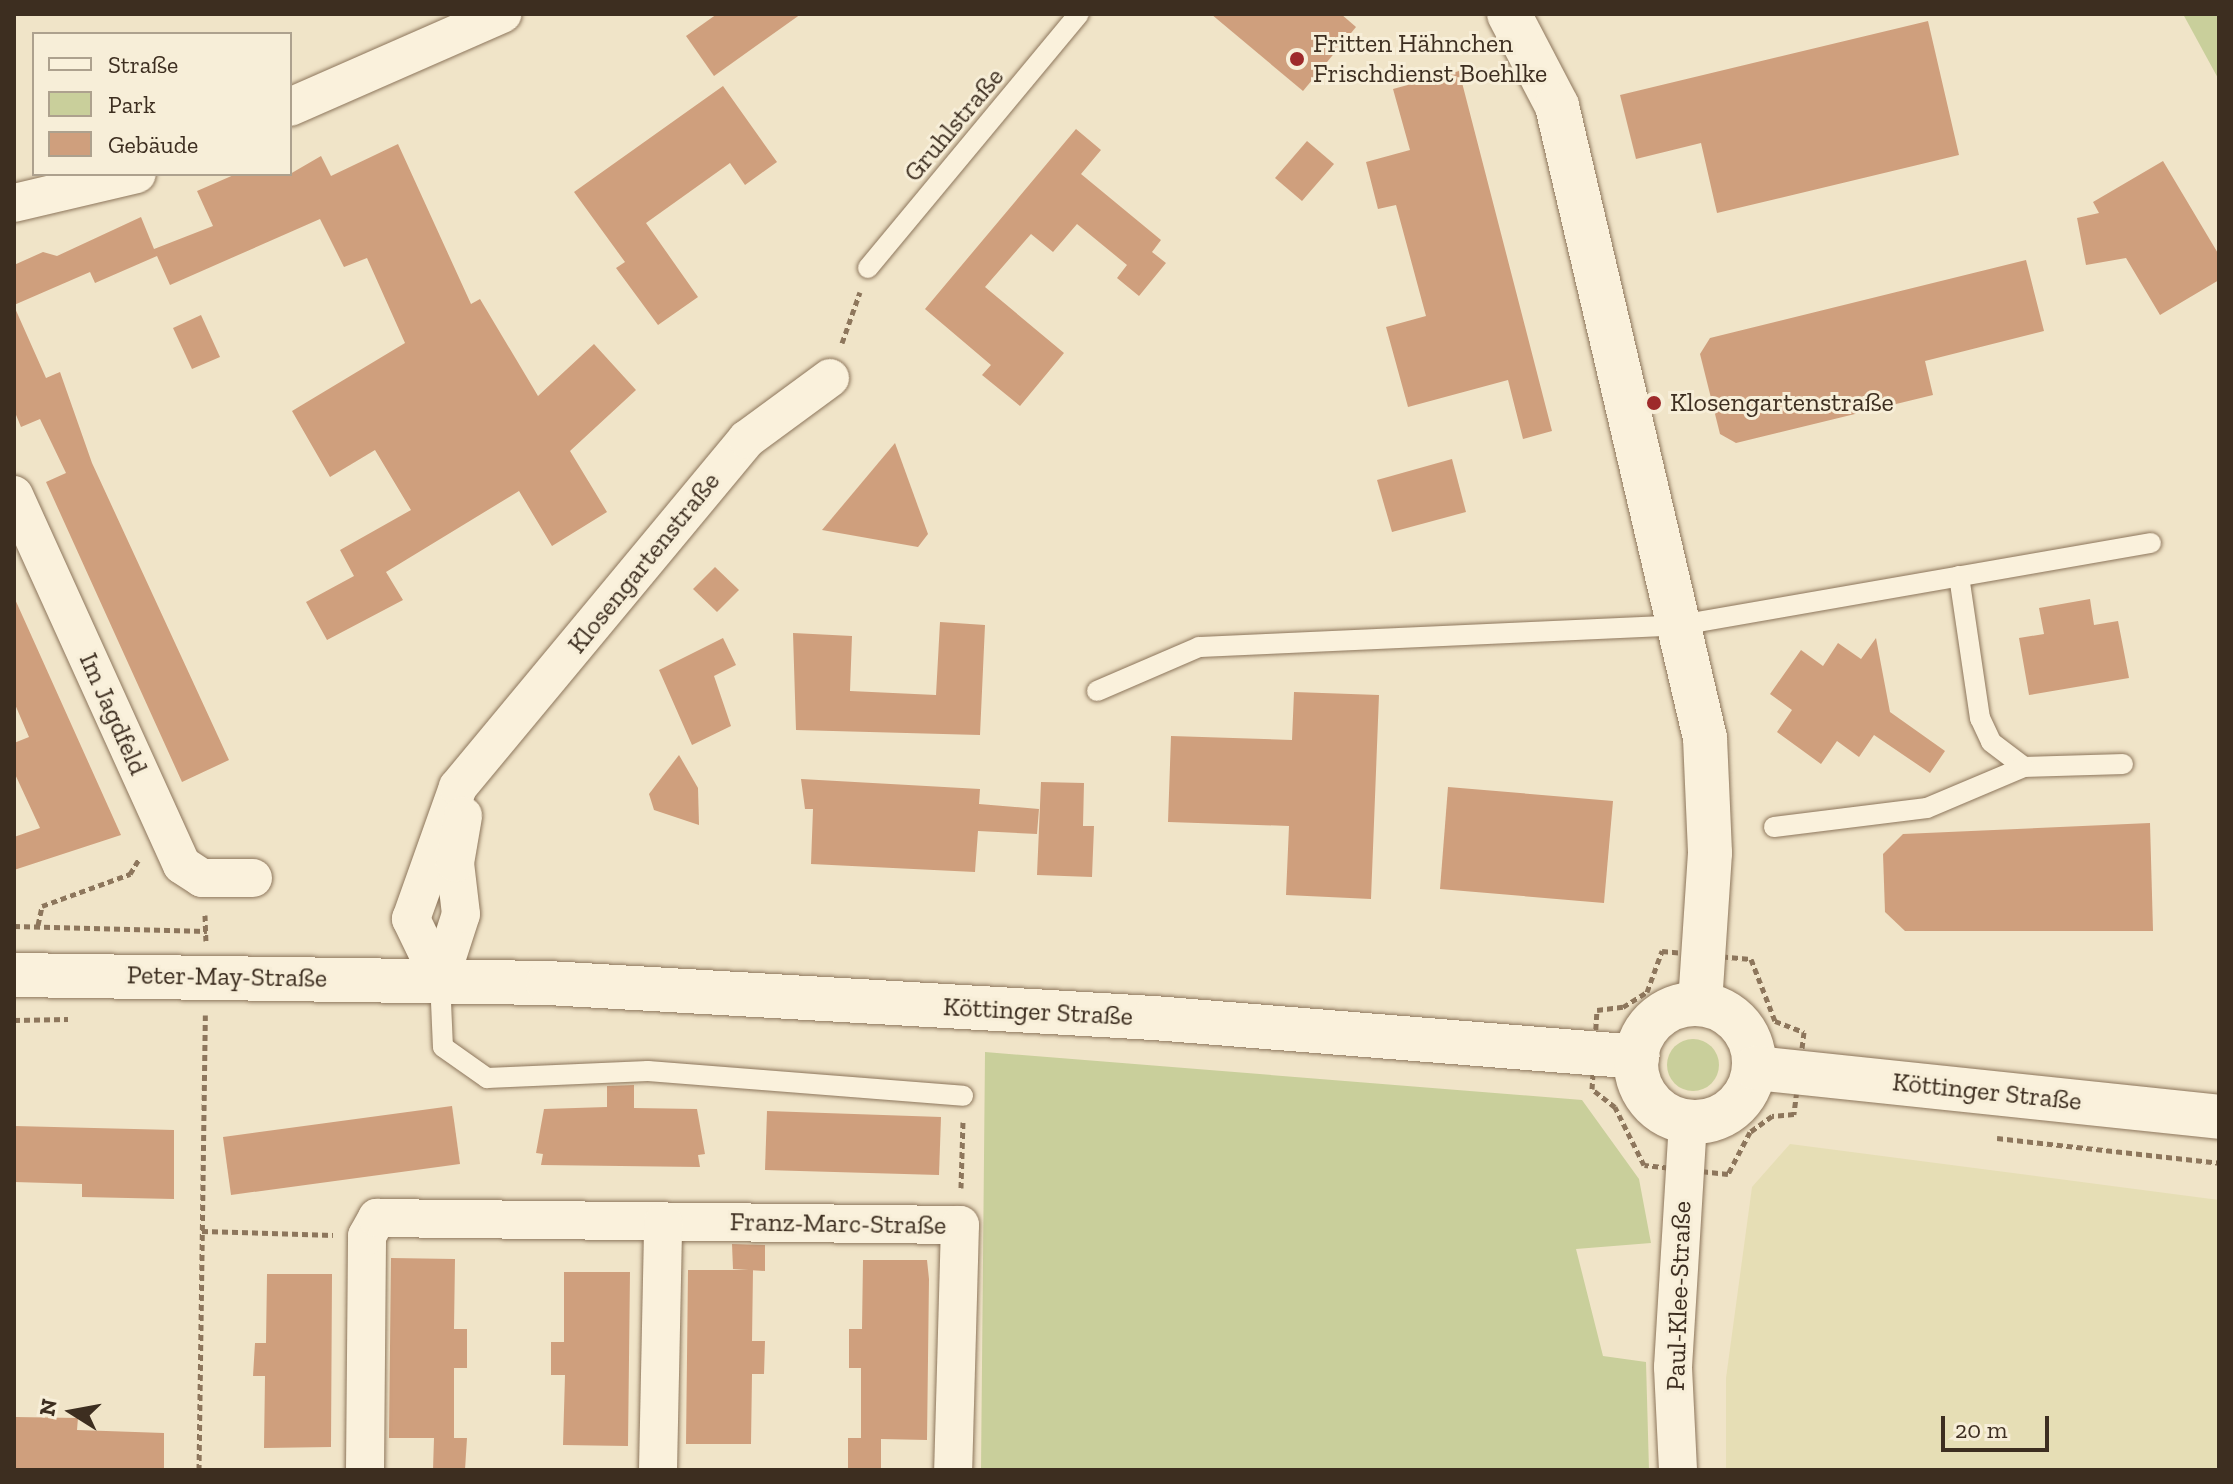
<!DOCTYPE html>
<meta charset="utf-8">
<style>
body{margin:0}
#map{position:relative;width:2233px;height:1484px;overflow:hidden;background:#f0e4c8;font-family:"Zilla Slab",serif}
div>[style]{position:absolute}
.farmland>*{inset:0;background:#e6deb5}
.green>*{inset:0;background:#c9cf9b}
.round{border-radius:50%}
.building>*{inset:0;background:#cf9f7d}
.path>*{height:5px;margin-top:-2.5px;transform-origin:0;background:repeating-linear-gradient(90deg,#8d765c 0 6px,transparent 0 10px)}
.roads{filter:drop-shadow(0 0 2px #8d765c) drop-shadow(0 0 2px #8d765c)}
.lane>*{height:20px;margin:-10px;padding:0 10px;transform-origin:10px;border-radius:10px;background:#faf1dc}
.street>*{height:38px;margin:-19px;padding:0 19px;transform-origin:19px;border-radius:19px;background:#faf1dc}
.secondary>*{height:44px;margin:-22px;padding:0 22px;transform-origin:22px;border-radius:22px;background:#faf1dc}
.secondary>.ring{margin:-22px;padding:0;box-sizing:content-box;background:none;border:44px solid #faf1dc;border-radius:50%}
.dots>*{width:22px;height:22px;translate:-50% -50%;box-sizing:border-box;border:4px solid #f7eed8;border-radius:50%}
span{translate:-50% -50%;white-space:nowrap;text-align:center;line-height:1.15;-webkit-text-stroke:6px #f7eed8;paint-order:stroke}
.poi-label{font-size:26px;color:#3d2e20}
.left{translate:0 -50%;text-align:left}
.street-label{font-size:26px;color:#3d2e20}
.frame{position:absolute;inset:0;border:16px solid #3d2e20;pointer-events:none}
.legend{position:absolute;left:32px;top:32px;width:260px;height:144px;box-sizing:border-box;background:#f7eed8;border:2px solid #ada18e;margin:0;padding:10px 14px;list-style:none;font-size:24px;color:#3d2e20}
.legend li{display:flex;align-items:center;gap:16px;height:40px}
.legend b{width:40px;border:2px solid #ada18e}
.north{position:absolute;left:32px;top:1372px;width:80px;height:80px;-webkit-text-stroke:6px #f7eed8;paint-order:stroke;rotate:281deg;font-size:22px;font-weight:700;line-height:32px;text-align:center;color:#3d2e20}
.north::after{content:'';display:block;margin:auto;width:28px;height:36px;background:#3d2e20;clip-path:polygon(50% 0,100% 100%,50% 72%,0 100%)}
.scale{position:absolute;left:1941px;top:1416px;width:108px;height:36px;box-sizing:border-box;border:4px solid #3d2e20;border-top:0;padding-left:10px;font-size:24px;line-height:28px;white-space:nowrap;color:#3d2e20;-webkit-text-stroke:6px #f7eed8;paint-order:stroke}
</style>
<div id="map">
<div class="farmland">
<div style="clip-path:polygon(1790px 1144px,2219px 1200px,2219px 1470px,1726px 1470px,1726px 1378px,1752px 1187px)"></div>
</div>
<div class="green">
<div style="clip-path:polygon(2183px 14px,2219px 14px,2219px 80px)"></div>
<div class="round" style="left:1667px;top:1039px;width:52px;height:52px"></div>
<div style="clip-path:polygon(985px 1052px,1582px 1100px,1639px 1179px,1651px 1243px,1576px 1249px,1603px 1356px,1646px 1362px,1649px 1470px,981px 1470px)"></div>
</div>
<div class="building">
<div style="clip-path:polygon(717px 14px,801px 14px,714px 76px,686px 36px)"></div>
<div style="clip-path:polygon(1211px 14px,1341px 14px,1356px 27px,1303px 91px)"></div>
<div style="clip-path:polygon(1928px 21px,1959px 155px,1717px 213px,1701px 143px,1636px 159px,1620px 95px)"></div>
<div style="clip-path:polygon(1459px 71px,1552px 431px,1523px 439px,1508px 380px,1408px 407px,1386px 327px,1426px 316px,1396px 205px,1378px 209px,1366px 162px,1410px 150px,1393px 89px)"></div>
<div style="clip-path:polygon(723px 86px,777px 162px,745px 185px,730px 163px,646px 223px,698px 297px,658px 325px,616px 268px,625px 262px,574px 192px)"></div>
<div style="clip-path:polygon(1076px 129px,1101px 150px,1081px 174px,1161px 240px,1152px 252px,1166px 263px,1139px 296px,1117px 278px,1127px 265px,1077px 224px,1053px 252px,1031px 234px,985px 287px,1064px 353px,1020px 406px,982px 375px,991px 365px,925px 309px)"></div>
<div style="clip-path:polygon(1307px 141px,1334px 164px,1302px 201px,1275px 178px)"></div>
<div style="clip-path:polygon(398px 144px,471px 304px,480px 299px,538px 396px,594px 344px,636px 390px,570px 451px,607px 512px,552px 546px,519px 491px,386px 572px,403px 600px,327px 640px,306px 602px,354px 576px,340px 550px,411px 510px,375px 450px,330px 477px,292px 411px,405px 343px,367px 258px,344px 267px,320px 219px,170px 285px,157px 256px,95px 283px,90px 272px,14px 305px,14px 265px,43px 252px,57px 256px,141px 217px,154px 249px,213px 226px,197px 191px,236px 174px,290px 174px,321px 156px,331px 176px)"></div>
<div style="clip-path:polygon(2163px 161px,2219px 255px,2219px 280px,2160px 315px,2126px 258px,2086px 265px,2077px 218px,2099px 213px,2093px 202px)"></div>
<div style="clip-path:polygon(2026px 260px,2044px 331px,1925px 361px,1933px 395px,1736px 443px,1720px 434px,1700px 354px,1710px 338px)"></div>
<div style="clip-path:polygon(14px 306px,46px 378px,60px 372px,92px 463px,229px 760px,182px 782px,46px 482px,66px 473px,40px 419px,21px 427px,14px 410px)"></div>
<div style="clip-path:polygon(201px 315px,220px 357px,192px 369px,173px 328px)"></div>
<div style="clip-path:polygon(895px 443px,928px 534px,918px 547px,822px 530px)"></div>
<div style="clip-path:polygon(1452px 459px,1466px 512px,1392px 532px,1377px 480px)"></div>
<div style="clip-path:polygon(715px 567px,739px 590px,717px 612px,693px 589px)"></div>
<div style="clip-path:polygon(14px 597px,121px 835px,14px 870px,14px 837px,40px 828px,14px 772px,14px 743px,29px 737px,14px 702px)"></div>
<div style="clip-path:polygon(2090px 599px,2094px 625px,2118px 621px,2129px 678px,2029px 695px,2019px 638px,2044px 634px,2039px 608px)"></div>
<div style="clip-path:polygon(940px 622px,985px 625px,980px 735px,796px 730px,793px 633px,852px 636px,850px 691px,936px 695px)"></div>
<div style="clip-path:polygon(723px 638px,736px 665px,714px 676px,731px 726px,692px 745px,659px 670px)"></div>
<div style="clip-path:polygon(1876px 638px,1890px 712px,1945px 751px,1930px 773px,1874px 735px,1859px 757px,1837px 741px,1821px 764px,1777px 732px,1792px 710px,1770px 694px,1801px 650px,1823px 666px,1838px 643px,1861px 659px)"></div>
<div style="clip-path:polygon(1294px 692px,1379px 695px,1371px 899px,1286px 895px,1289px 826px,1168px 822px,1171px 736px,1292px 740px)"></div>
<div style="clip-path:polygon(679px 755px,698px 788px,699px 825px,654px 810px,649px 794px)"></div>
<div style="clip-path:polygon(801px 779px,980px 789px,979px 804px,1039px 809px,1037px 834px,978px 831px,975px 872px,811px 864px,813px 809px,805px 809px)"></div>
<div style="clip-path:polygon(1041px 782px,1084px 783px,1083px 826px,1094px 826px,1092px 877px,1037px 875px)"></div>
<div style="clip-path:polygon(1448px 787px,1613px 801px,1604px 903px,1440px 889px)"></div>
<div style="clip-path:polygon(2150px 823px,2153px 931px,1905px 931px,1885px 912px,1883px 854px,1903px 834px)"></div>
<div style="clip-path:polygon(634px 1085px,634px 1108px,697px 1109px,705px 1154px,698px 1155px,700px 1167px,541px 1165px,543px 1154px,536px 1153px,544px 1109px,607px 1107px,607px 1086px)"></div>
<div style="clip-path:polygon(452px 1106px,460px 1164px,231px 1195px,223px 1137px)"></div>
<div style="clip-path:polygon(767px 1111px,941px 1117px,939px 1175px,765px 1170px)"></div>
<div style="clip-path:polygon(14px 1126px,174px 1130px,174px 1199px,82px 1197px,82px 1184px,14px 1182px)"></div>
<div style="clip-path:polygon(732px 1244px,765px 1245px,765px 1271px,733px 1269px)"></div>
<div style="clip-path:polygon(391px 1258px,455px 1259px,454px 1329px,467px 1329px,467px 1368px,454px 1368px,454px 1438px,467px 1438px,465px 1470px,433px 1470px,434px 1438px,389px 1438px)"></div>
<div style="clip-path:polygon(863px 1260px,927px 1260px,929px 1279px,927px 1440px,881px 1439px,881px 1470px,848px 1470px,848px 1438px,873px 1438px,861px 1438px,861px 1368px,849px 1368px,849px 1329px,862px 1329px)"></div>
<div style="clip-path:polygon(688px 1270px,753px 1270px,752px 1341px,765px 1341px,764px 1374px,752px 1374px,751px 1444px,686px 1444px)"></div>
<div style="clip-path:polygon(564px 1272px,630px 1272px,628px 1446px,563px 1445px,565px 1375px,551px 1375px,551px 1342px,564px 1342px)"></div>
<div style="clip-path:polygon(267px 1274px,332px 1274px,331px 1447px,264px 1448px,265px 1376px,253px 1376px,255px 1343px,266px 1343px)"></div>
<div style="clip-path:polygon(15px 1417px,78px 1418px,77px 1430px,164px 1433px,164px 1470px,14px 1470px)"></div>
</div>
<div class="path">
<div style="left:842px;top:343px;width:54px;rotate:-70.6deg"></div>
<div style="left:205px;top:915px;width:26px;rotate:88deg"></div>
<div style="left:38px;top:925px;width:19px;rotate:-78deg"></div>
<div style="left:42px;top:906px;width:94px;rotate:-20deg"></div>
<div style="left:130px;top:874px;width:17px;rotate:-59deg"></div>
<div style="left:14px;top:926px;width:193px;rotate:1.5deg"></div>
<div style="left:1662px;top:951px;width:89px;rotate:5.1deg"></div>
<div style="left:1751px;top:959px;width:66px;rotate:68.8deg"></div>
<div style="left:1775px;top:1021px;width:31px;rotate:21deg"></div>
<div style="left:1804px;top:1032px;width:83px;rotate:97deg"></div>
<div style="left:1794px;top:1114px;width:22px;rotate:175deg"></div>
<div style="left:1772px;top:1116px;width:27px;rotate:144deg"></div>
<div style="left:1750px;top:1132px;width:47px;rotate:117.6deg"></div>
<div style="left:1728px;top:1174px;width:84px;rotate:-173.9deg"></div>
<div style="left:1644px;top:1165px;width:65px;rotate:-116.6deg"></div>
<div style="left:1615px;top:1107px;width:29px;rotate:-142deg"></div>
<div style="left:1592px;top:1089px;width:79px;rotate:-86.4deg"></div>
<div style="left:1597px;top:1010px;width:26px;rotate:-7deg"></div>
<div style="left:1623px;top:1007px;width:28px;rotate:-32deg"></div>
<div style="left:1647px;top:992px;width:44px;rotate:-69.9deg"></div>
<div style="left:14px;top:1020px;width:54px;rotate:-1.1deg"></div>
<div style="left:1997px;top:1138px;width:223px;rotate:6.4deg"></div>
<div style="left:961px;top:1188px;width:66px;rotate:-88.3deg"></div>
<div style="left:202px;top:1231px;width:131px;rotate:1.7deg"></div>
<div style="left:199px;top:1470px;width:455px;rotate:-89.2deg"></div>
</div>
<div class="roads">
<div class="lane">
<div style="left:868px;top:268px;width:330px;rotate:-50.3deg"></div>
<div style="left:1959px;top:576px;width:144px;rotate:81.6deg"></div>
<div style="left:1980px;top:718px;width:26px;rotate:65deg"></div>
<div style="left:1991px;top:742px;width:41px;rotate:37.1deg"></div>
<div style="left:2024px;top:767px;width:99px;rotate:-1.7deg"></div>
<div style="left:1097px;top:691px;width:111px;rotate:-23.3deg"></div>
<div style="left:1199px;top:647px;width:483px;rotate:-2.6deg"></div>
<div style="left:1681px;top:625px;width:477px;rotate:-9.9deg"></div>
<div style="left:1774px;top:827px;width:154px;rotate:-7.1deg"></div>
<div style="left:1927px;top:808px;width:105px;rotate:-22.9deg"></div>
<div style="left:440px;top:979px;width:68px;rotate:87.5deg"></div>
<div style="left:443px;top:1047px;width:54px;rotate:35.2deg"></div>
<div style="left:487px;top:1078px;width:161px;rotate:-2.5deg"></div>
<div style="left:648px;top:1071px;width:316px;rotate:4.5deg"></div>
</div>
<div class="street">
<div style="left:290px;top:107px;width:232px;rotate:-23.7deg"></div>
<div style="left:14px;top:203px;width:126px;rotate:-13.3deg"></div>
<div style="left:14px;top:495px;width:406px;rotate:65.6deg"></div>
<div style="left:182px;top:865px;width:24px;rotate:33deg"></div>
<div style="left:202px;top:878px;width:51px"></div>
<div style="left:440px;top:979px;width:67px;rotate:-115.8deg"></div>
<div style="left:411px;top:919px;width:140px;rotate:-70.4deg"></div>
<div style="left:458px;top:787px;width:452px;rotate:-50.3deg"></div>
<div style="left:747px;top:439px;width:103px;rotate:-36.3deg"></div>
<div style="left:440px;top:979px;width:68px;rotate:-72.1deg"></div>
<div style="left:461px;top:914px;width:51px;rotate:-96.7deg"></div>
<div style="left:455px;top:863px;width:48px;rotate:-80.3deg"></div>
<div style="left:365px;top:1470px;width:234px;rotate:-89.5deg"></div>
<div style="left:367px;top:1236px;width:21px;rotate:-61deg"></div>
<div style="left:377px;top:1218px;width:583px;rotate:0.69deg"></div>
<div style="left:960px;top:1225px;width:245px;rotate:91.6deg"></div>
<div style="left:658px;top:1470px;width:248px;rotate:-88.8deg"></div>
<div style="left:1678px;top:1470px;width:103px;rotate:-92.8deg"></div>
<div style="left:1673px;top:1367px;width:245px;rotate:-86.5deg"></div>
</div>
<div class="secondary">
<div style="left:1509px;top:14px;width:104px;rotate:62.4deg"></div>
<div style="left:1557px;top:106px;width:649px;rotate:76.82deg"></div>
<div style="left:1705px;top:738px;width:115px;rotate:87.5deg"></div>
<div style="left:1710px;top:853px;width:151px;rotate:93.8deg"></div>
<div style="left:14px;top:975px;width:534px;rotate:0.86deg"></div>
<div style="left:548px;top:983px;width:607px;rotate:3.31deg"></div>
<div style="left:1154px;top:1018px;width:485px;rotate:4.6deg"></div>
<div class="ring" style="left:1636px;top:1004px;width:74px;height:74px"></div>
<div style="left:1755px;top:1068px;width:467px;rotate:6deg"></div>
</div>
</div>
<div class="dots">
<div style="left:1297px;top:59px;background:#9e2a2b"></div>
<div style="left:1654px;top:403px;background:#9e2a2b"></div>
</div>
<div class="poi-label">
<span class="left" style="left:1313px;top:59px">Fritten Hähnchen<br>Frischdienst Boehlke</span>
<span class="left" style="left:1670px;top:403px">Klosengartenstraße</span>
</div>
<div class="street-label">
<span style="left:954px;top:125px;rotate:-50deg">Gruhlstraße</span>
<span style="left:644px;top:563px;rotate:-51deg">Klosengartenstraße</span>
<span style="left:113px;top:714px;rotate:66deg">Im Jagdfeld</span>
<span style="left:227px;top:977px;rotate:1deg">Peter-May-Straße</span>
<span style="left:1038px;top:1012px;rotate:3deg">Köttinger Straße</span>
<span style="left:1987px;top:1092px;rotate:6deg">Köttinger Straße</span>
<span style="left:838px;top:1224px;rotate:1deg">Franz-Marc-Straße</span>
<span style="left:1679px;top:1296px;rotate:-88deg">Paul-Klee-Straße</span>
</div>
<div class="frame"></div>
<ul class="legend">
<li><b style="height:10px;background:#faf1dc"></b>Straße</li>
<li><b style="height:22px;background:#c9cf9b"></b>Park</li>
<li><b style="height:22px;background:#cf9f7d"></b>Gebäude</li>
</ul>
<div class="north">N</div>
<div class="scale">20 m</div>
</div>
